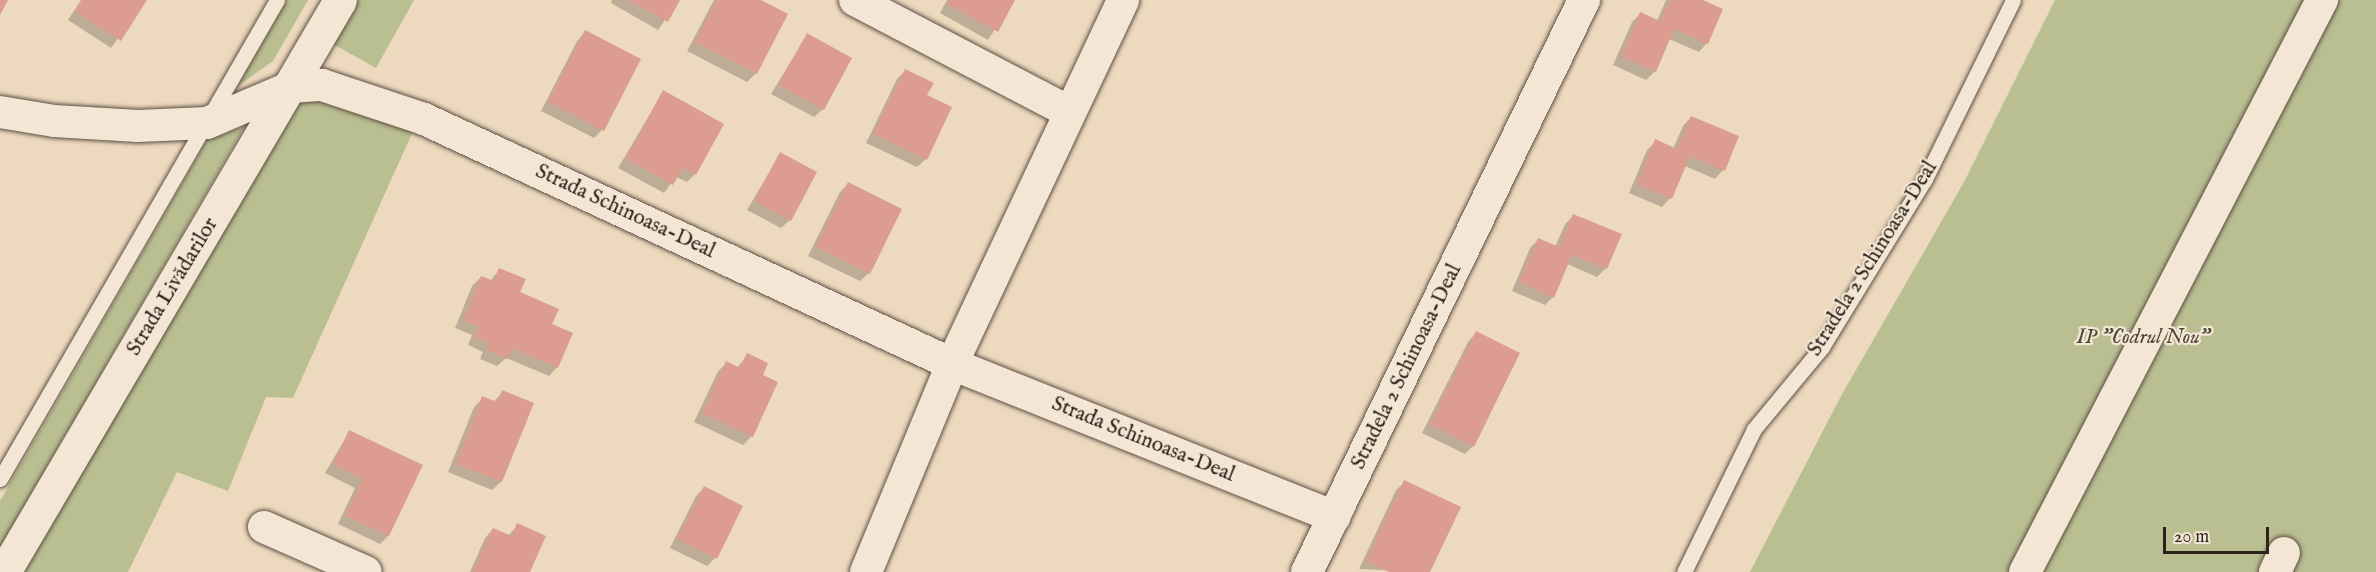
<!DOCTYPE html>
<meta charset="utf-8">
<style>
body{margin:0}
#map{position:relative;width:2376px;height:572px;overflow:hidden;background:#edd9be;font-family:"IM FELL English",serif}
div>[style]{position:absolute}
.green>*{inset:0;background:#b9bf91}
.shadow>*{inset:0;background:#0003}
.building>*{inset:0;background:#dc9c8f}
.roads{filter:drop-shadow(0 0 2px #5e5044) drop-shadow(0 0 2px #5e5044)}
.service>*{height:15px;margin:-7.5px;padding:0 7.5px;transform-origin:7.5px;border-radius:7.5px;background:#f3e6d5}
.minor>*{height:32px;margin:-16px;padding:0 16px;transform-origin:16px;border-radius:16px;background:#f3e6d5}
.tertiary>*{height:33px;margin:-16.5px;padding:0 16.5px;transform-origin:16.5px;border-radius:16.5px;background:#f3e6d5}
span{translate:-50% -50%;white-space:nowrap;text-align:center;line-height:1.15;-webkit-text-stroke:4.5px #f3e6d5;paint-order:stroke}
.street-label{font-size:21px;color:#2e231c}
.park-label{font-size:21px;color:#514a39;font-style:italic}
.scale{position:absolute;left:2163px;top:527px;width:106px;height:27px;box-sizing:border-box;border:3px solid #2e231c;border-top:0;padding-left:8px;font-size:18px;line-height:21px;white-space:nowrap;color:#2e231c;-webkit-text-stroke:4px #f3e6d5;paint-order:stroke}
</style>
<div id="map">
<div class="green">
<div style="clip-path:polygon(287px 0,308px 0,273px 61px,237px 87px)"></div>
<div style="clip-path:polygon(358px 0,414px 0,376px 68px,333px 44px)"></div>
<div style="clip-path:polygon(2055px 0,2376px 0,2376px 572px,1750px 572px,1841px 396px,1963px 184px)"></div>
<div style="clip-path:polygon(318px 98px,414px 129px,293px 398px,266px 397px,228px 491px,177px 472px,128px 572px,23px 572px,299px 102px)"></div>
<div style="clip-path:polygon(245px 126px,0 547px,0 501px,207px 140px)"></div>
</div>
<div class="shadow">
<div style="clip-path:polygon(81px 0,145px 0,111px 48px,68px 20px)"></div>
<div style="clip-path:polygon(612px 0,679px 0,658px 30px,611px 3px)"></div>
<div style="clip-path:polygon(714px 0,758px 0,756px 73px,747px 82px,687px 51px)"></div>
<div style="clip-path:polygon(947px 0,1014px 0,988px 40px,940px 13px)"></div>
<div style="clip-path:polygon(1666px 0,1699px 0,1707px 43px,1699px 52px,1669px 39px,1655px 71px,1646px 80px,1613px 65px,1632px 22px,1640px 14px,1657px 21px)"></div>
<div style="clip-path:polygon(585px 32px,602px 130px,594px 138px,541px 111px,577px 41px)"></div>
<div style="clip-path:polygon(807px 35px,823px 109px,814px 117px,771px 94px)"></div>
<div style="clip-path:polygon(905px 71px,925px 96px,926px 159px,917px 167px,866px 143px,897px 79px)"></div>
<div style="clip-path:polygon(663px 92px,695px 174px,687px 182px,676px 177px,664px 193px,618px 168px)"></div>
<div style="clip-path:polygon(1691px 117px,1737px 137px,1723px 170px,1715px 179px,1685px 166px,1670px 198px,1662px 207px,1629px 193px,1647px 150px,1656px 141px,1673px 149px,1683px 126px)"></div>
<div style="clip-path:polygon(780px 154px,790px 220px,781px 228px,747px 210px)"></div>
<div style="clip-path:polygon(848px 184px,869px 273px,860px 281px,808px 256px,840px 192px)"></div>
<div style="clip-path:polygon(1574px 215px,1606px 268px,1597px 277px,1567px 264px,1553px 297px,1545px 305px,1512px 291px,1530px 248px,1538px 240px,1555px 247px,1565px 224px)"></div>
<div style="clip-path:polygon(500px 269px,550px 324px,557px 367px,549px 376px,506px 358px,497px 366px,480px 359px,483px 352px,468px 345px,472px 335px,455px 328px,472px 286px,481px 277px,490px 281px)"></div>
<div style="clip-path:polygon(1476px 333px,1473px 446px,1465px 454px,1422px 433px,1468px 342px)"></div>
<div style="clip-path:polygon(747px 355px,761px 376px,776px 383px,751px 437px,743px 445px,694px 422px,718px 371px,727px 363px,737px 368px)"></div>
<div style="clip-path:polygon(503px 392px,501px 482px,492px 490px,448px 472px,474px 407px,483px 398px,493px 402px)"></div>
<div style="clip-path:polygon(349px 432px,388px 536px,380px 544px,338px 524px,355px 488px,325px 473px)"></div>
<div style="clip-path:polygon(1405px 482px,1428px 572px,1359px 569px,1396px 490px)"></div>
<div style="clip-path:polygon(704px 488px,715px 558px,707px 566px,670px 548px,696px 496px)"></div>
<div style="clip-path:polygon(518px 525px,528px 572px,470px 572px,485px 538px,493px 529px,508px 536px)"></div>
</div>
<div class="building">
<div style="clip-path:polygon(0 0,8px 0,0 15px)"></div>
<div style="clip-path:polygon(82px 0,147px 0,121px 41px,75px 11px)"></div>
<div style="clip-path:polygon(628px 0,680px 0,668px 22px)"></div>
<div style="clip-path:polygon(716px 0,761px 0,788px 14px,757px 74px,695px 42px)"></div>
<div style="clip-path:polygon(950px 0,1015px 0,998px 32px,947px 4px)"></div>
<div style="clip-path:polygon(1670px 0,1703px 0,1723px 9px,1708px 44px,1674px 29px,1656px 72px,1621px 57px,1640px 12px,1660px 21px)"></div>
<div style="clip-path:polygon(585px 30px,641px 59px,604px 131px,548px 102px)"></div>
<div style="clip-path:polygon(807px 33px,852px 58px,824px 110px,778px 85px)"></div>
<div style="clip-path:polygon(905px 69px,934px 83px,927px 95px,952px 107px,927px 160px,873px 134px)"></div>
<div style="clip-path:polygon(663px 90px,724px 124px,696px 175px,683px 168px,673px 185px,626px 159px)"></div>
<div style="clip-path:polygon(1691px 116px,1739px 136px,1725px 171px,1690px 156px,1672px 199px,1637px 184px,1655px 139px,1677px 149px)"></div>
<div style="clip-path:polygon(780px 152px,817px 172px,791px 221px,754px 201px)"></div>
<div style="clip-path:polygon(848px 182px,902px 209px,870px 274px,816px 247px)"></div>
<div style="clip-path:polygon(1573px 214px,1622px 234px,1607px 269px,1572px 255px,1554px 298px,1519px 282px,1538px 238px,1559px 247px)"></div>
<div style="clip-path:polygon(499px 268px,526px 279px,520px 292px,559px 309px,552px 324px,573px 333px,558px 368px,512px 348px,507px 359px,487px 350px,490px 343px,475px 337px,479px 327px,463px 320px,481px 276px,494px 281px)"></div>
<div style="clip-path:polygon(1476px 331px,1520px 353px,1474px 447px,1430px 424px)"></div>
<div style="clip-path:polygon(747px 353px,768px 363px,763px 375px,778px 382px,753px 437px,702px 413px,726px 361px,740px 368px)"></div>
<div style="clip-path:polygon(502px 390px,534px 403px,502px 482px,456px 464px,482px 396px,497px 402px)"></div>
<div style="clip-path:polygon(349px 430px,423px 465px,389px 536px,345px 516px,363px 479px,333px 464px)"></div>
<div style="clip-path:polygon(1404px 480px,1461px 507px,1430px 572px,1389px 572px,1366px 561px)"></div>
<div style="clip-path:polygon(704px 486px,743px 506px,717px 559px,677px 539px)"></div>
<div style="clip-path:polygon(517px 523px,546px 536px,530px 572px,473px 572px,493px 528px,512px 536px)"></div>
</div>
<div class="roads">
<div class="service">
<div style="left:0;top:479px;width:553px;rotate:-59.96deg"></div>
<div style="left:1684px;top:572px;width:159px;rotate:-63.9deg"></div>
<div style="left:1754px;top:429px;width:107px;rotate:-50.3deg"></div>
<div style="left:1822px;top:347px;width:197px;rotate:-58.5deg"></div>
<div style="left:1925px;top:179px;width:199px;rotate:-63.8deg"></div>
</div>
<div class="minor">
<div style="left:855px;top:0;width:242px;rotate:27.6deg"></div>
<div style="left:0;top:112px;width:55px;rotate:9.5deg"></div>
<div style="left:54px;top:121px;width:84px;rotate:3.4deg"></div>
<div style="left:138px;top:126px;width:69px;rotate:-2.5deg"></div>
<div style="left:207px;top:123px;width:91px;rotate:-23.2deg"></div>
<div style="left:291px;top:87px;width:31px;rotate:-4deg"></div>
<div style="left:322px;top:85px;width:108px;rotate:18.4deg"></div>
<div style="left:424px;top:119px;width:582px;rotate:24.89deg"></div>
<div style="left:952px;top:364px;width:412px;rotate:21.8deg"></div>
<div style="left:264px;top:527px;width:111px;rotate:23.8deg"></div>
<div style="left:866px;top:572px;width:225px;rotate:-67.5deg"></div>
<div style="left:952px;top:364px;width:402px;rotate:-64.8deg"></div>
<div style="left:1307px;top:572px;width:636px;rotate:-64.16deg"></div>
<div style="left:2025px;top:572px;width:645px;rotate:-62.56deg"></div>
<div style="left:2275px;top:572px;width:21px;rotate:-65deg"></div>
</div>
<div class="tertiary">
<div style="left:4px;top:572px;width:663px;rotate:-59.57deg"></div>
</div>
</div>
<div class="street-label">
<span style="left:625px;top:212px;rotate:25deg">Strada Schinoasa-Deal</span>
<span style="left:1873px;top:259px;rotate:-58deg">Stradela 2 Schinoasa-Deal</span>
<span style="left:173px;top:287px;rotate:-59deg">Strada Livădarilor</span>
<span style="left:1407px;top:367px;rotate:-64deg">Stradela 2 Schinoasa-Deal</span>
<span style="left:1143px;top:440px;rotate:22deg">Strada Schinoasa-Deal</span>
</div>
<div class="park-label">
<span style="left:2143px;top:338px">IP "Codrul Nou"</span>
</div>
<div class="scale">20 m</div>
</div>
